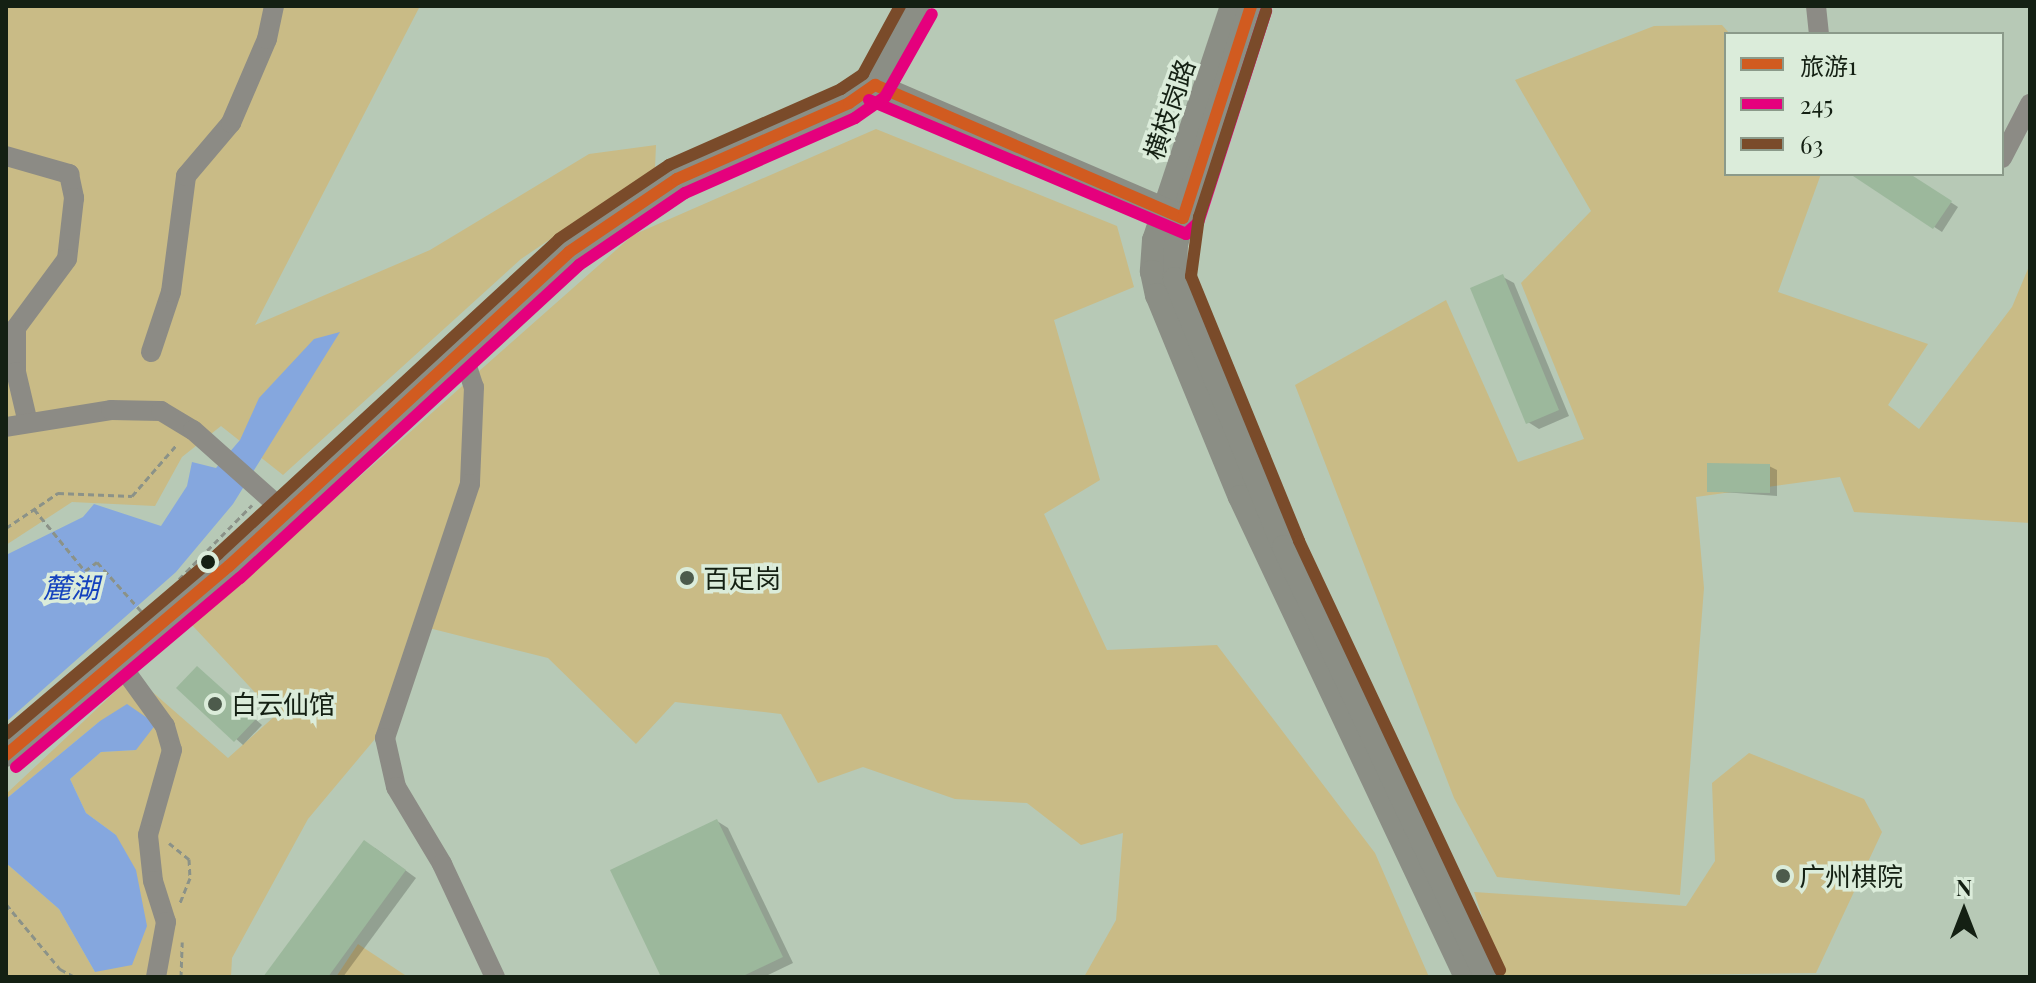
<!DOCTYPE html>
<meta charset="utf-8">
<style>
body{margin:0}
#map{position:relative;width:2036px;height:983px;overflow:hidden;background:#b7c9b6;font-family:"Playfair Display","Noto Sans SC",serif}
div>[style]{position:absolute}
.green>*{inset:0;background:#c9bb86}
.water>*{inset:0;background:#85a7de}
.shadow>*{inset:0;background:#0003}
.building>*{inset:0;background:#9cb89c}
.path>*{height:3px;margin-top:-1.5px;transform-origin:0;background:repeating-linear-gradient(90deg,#8b9288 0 6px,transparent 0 10px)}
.minor>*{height:20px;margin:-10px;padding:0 10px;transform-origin:10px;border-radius:10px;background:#8c8b85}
.major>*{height:24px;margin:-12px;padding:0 12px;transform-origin:12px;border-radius:12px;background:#8b8e85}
.bus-1>*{height:12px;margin:-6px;padding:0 6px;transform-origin:6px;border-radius:6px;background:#d15b20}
.bus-2>*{height:12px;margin:-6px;padding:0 6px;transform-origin:6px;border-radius:6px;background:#e5007d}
.bus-3>*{height:12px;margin:-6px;padding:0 6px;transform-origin:6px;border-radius:6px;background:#7a4b2a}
.dots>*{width:22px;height:22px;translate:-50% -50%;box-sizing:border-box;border:4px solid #dbecda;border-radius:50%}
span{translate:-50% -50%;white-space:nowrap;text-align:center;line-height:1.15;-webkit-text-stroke:7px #dbecda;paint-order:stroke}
.street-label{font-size:26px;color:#142013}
.poi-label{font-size:26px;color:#142013}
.left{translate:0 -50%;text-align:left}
.water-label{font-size:28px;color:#1442be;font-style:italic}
.frame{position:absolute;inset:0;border:8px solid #142013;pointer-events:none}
.legend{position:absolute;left:1724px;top:32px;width:280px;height:144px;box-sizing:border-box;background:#dbecda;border:2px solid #8b9a8a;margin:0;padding:10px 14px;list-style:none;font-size:24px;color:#142013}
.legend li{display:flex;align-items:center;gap:16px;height:40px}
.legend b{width:40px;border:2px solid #8b9a8a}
.north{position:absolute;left:1924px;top:871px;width:80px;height:80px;-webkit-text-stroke:6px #dbecda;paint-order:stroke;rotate:0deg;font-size:22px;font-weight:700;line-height:32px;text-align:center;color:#142013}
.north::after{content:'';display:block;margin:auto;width:28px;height:36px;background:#142013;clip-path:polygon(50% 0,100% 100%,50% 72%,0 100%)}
</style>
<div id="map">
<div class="green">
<div style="clip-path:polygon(6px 6px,420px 6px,255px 325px,430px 250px,589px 154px,656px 145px,655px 168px,521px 259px,283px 475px,221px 426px,182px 457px,155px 506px,72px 502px,6px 545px)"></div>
<div style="clip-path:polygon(1722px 25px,1730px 34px,1726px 34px,1726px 174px,1821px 174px,1778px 292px,1928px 344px,1888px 405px,1919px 429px,2012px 307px,2030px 264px,2030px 523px,1854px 512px,1840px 477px,1696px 497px,1704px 588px,1680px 895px,1497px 877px,1454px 798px,1295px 385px,1446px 300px,1518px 462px,1584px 439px,1521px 283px,1591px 211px,1515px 80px,1654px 26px)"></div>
<div style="clip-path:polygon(876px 129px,1117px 226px,1134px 287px,1054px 320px,1100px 480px,1044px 514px,1107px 650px,1217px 645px,1375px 853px,1429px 977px,1084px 977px,1116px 920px,1123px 833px,1081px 845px,1027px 803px,955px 799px,863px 767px,818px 783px,781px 714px,675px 702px,636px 744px,548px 658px,413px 624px,375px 739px,308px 819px,232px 958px,231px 977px,6px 977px,6px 863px,59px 909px,95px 972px,116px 835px,86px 813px,70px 779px,101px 752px,136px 750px,100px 721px,6px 799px,6px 794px,133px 675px,228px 758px,276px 715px,192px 625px,633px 235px)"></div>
<div style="clip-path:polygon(1749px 753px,1864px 799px,1882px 832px,1816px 973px,1502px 977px,1474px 892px,1686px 906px,1715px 861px,1712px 783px)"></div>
<div style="clip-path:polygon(358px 944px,408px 977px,336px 977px)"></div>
</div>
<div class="water">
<div style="clip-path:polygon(340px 332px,233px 504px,176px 572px,6px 722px,6px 555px,83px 517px,94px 504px,161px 526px,187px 486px,192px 462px,216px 468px,240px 440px,259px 398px,314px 339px)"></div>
<div style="clip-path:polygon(127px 704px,156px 724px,136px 750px,101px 752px,70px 779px,86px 813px,116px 835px,136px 870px,147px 926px,132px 965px,95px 972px,59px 909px,6px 863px,6px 799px,100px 721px)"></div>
</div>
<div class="shadow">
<div style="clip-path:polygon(1853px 174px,1908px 174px,1958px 207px,1942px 232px)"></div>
<div style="clip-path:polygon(1503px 277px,1514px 283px,1569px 416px,1539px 429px,1528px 422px)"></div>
<div style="clip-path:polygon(1769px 466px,1777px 470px,1777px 496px,1709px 491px)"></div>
<div style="clip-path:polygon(197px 668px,262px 725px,243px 745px,178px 688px)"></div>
<div style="clip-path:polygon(717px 821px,728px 828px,793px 963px,764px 977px,663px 977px)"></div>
<div style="clip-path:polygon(375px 848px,416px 878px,343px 977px,265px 977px)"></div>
</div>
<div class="building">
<div style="clip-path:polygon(1850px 174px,1910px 174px,1952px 201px,1933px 229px)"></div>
<div style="clip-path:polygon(1503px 274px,1559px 410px,1526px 424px,1470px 288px)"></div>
<div style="clip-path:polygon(1707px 463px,1770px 464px,1770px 493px,1707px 492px)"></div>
<div style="clip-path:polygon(197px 666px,256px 719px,234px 742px,176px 688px)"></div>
<div style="clip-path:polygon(717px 819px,783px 957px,741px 977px,661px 977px,610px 870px)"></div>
<div style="clip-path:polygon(364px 840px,406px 870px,328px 977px,263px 977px)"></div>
</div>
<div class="path">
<div style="left:34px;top:509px;width:80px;rotate:50.6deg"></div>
<div style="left:85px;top:571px;width:15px;rotate:-37deg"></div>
<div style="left:97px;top:562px;width:69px;rotate:48deg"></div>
<div style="left:6px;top:528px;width:63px;rotate:-33.9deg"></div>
<div style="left:58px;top:493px;width:74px;rotate:2.3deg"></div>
<div style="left:132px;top:496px;width:70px;rotate:-49deg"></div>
<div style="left:179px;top:579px;width:104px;rotate:-45.4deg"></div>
<div style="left:169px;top:843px;width:26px;rotate:39deg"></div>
<div style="left:189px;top:859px;width:19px;rotate:87deg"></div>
<div style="left:190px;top:878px;width:27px;rotate:112deg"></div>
<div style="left:6px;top:904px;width:85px;rotate:50.3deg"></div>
<div style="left:60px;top:969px;width:17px;rotate:28deg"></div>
<div style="left:181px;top:977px;width:35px;rotate:-88deg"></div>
</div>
<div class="minor">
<div style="left:1816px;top:6px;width:28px;rotate:84deg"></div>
<div style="left:6px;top:156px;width:66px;rotate:15.9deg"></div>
<div style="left:69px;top:174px;width:25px;rotate:78deg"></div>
<div style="left:74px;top:198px;width:61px;rotate:96.5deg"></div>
<div style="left:67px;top:259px;width:86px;rotate:126.5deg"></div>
<div style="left:16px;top:328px;width:44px;rotate:90deg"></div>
<div style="left:16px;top:372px;width:52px;rotate:76.8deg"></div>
<div style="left:2002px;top:158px;width:61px;rotate:-62.6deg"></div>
<div style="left:462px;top:351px;width:38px;rotate:72deg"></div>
<div style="left:474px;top:387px;width:97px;rotate:92.4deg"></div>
<div style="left:470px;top:484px;width:268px;rotate:108.5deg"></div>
<div style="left:385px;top:738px;width:50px;rotate:77.3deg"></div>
<div style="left:396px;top:787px;width:90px;rotate:59.1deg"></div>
<div style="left:442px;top:864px;width:125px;rotate:64.9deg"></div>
<div style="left:151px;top:352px;width:63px;rotate:-71.6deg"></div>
<div style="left:171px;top:292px;width:117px;rotate:-82.6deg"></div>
<div style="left:186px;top:176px;width:70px;rotate:-49.7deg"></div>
<div style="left:231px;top:123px;width:91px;rotate:-66.8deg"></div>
<div style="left:267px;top:39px;width:34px;rotate:-78deg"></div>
<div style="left:6px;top:427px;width:106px;rotate:-9.2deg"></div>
<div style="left:111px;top:410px;width:50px;rotate:1.1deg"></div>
<div style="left:161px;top:411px;width:37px;rotate:31deg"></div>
<div style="left:193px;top:430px;width:125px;rotate:41.7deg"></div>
<div style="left:118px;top:661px;width:80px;rotate:54.1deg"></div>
<div style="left:165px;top:726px;width:25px;rotate:74deg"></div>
<div style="left:172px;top:750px;width:88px;rotate:105.8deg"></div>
<div style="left:148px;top:835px;width:46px;rotate:83.8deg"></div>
<div style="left:153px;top:881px;width:43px;rotate:72.4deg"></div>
<div style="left:166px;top:922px;width:56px;rotate:100.3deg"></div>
</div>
<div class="major">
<div style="left:1232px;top:6px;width:247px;rotate:108.4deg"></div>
<div style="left:1154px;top:240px;width:32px;rotate:94deg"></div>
<div style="left:1152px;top:272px;width:24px;rotate:78deg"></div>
<div style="left:1157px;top:295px;width:218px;rotate:67.7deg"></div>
<div style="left:1240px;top:497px;width:531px;rotate:64.79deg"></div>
<div style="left:1251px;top:6px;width:218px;rotate:107.9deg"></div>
<div style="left:1184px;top:213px;width:32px;rotate:104deg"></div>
<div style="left:1176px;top:244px;width:35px;rotate:92deg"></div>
<div style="left:1175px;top:279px;width:289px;rotate:67.9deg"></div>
<div style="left:1284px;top:547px;width:475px;rotate:64.8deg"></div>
<div style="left:875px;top:85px;width:329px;rotate:23.3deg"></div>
<div style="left:6px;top:755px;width:292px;rotate:-40.3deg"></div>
<div style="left:229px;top:566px;width:463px;rotate:-42.7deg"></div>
<div style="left:569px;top:252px;width:130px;rotate:-34.1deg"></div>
<div style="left:677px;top:179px;width:188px;rotate:-23.8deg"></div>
<div style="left:849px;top:103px;width:32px;rotate:-35deg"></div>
<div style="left:875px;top:85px;width:90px;rotate:-61.4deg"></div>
</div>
<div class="bus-1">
<div style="left:875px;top:85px;width:335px;rotate:23.4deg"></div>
<div style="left:1183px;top:218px;width:223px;rotate:-72.2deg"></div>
<div style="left:6px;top:755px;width:292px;rotate:-40.3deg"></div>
<div style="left:229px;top:566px;width:463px;rotate:-42.7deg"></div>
<div style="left:569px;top:252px;width:130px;rotate:-34.1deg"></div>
<div style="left:677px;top:179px;width:188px;rotate:-23.8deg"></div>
<div style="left:849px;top:103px;width:32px;rotate:-35deg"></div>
</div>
<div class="bus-2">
<div style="left:869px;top:100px;width:344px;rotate:22.9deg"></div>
<div style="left:1186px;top:234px;width:16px;rotate:-43deg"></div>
<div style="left:1198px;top:223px;width:223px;rotate:-72.2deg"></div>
<div style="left:16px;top:767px;width:293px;rotate:-40.2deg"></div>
<div style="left:240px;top:578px;width:461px;rotate:-42.7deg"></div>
<div style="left:579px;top:265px;width:128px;rotate:-34.2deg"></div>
<div style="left:685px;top:193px;width:186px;rotate:-23.8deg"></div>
<div style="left:855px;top:118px;width:37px;rotate:-35deg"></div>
<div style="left:885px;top:97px;width:95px;rotate:-60.5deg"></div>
</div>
<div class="bus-3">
<div style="left:1266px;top:11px;width:217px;rotate:108deg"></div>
<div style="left:1199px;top:217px;width:60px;rotate:97.7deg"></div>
<div style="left:1191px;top:276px;width:286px;rotate:67.8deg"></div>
<div style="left:1299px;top:541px;width:474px;rotate:64.9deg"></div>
<div style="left:6px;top:734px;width:278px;rotate:-40.3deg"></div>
<div style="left:218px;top:554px;width:464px;rotate:-42.7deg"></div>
<div style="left:559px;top:239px;width:133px;rotate:-33.9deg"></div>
<div style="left:669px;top:165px;width:188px;rotate:-23.8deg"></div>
<div style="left:841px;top:89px;width:27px;rotate:-34deg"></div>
<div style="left:863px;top:74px;width:77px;rotate:-61.4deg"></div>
</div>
<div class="dots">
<div style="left:208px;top:562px;background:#142013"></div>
<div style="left:687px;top:578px;background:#4d5b4c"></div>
<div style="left:215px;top:704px;background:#4d5b4c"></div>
<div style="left:1783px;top:876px;background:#4d5b4c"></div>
</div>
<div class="street-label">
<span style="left:1169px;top:109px;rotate:-71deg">横枝岗路</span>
</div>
<div class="poi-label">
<span class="left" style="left:703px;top:578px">百足岗</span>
<span class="left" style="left:231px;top:704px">白云仙馆</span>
<span class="left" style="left:1799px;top:876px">广州棋院</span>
</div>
<div class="water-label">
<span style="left:71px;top:587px">麓湖</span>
</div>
<div class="frame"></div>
<ul class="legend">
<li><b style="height:10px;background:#d15b20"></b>旅游1</li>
<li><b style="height:10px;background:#e5007d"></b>245</li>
<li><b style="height:10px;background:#7a4b2a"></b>63</li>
</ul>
<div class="north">N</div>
</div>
